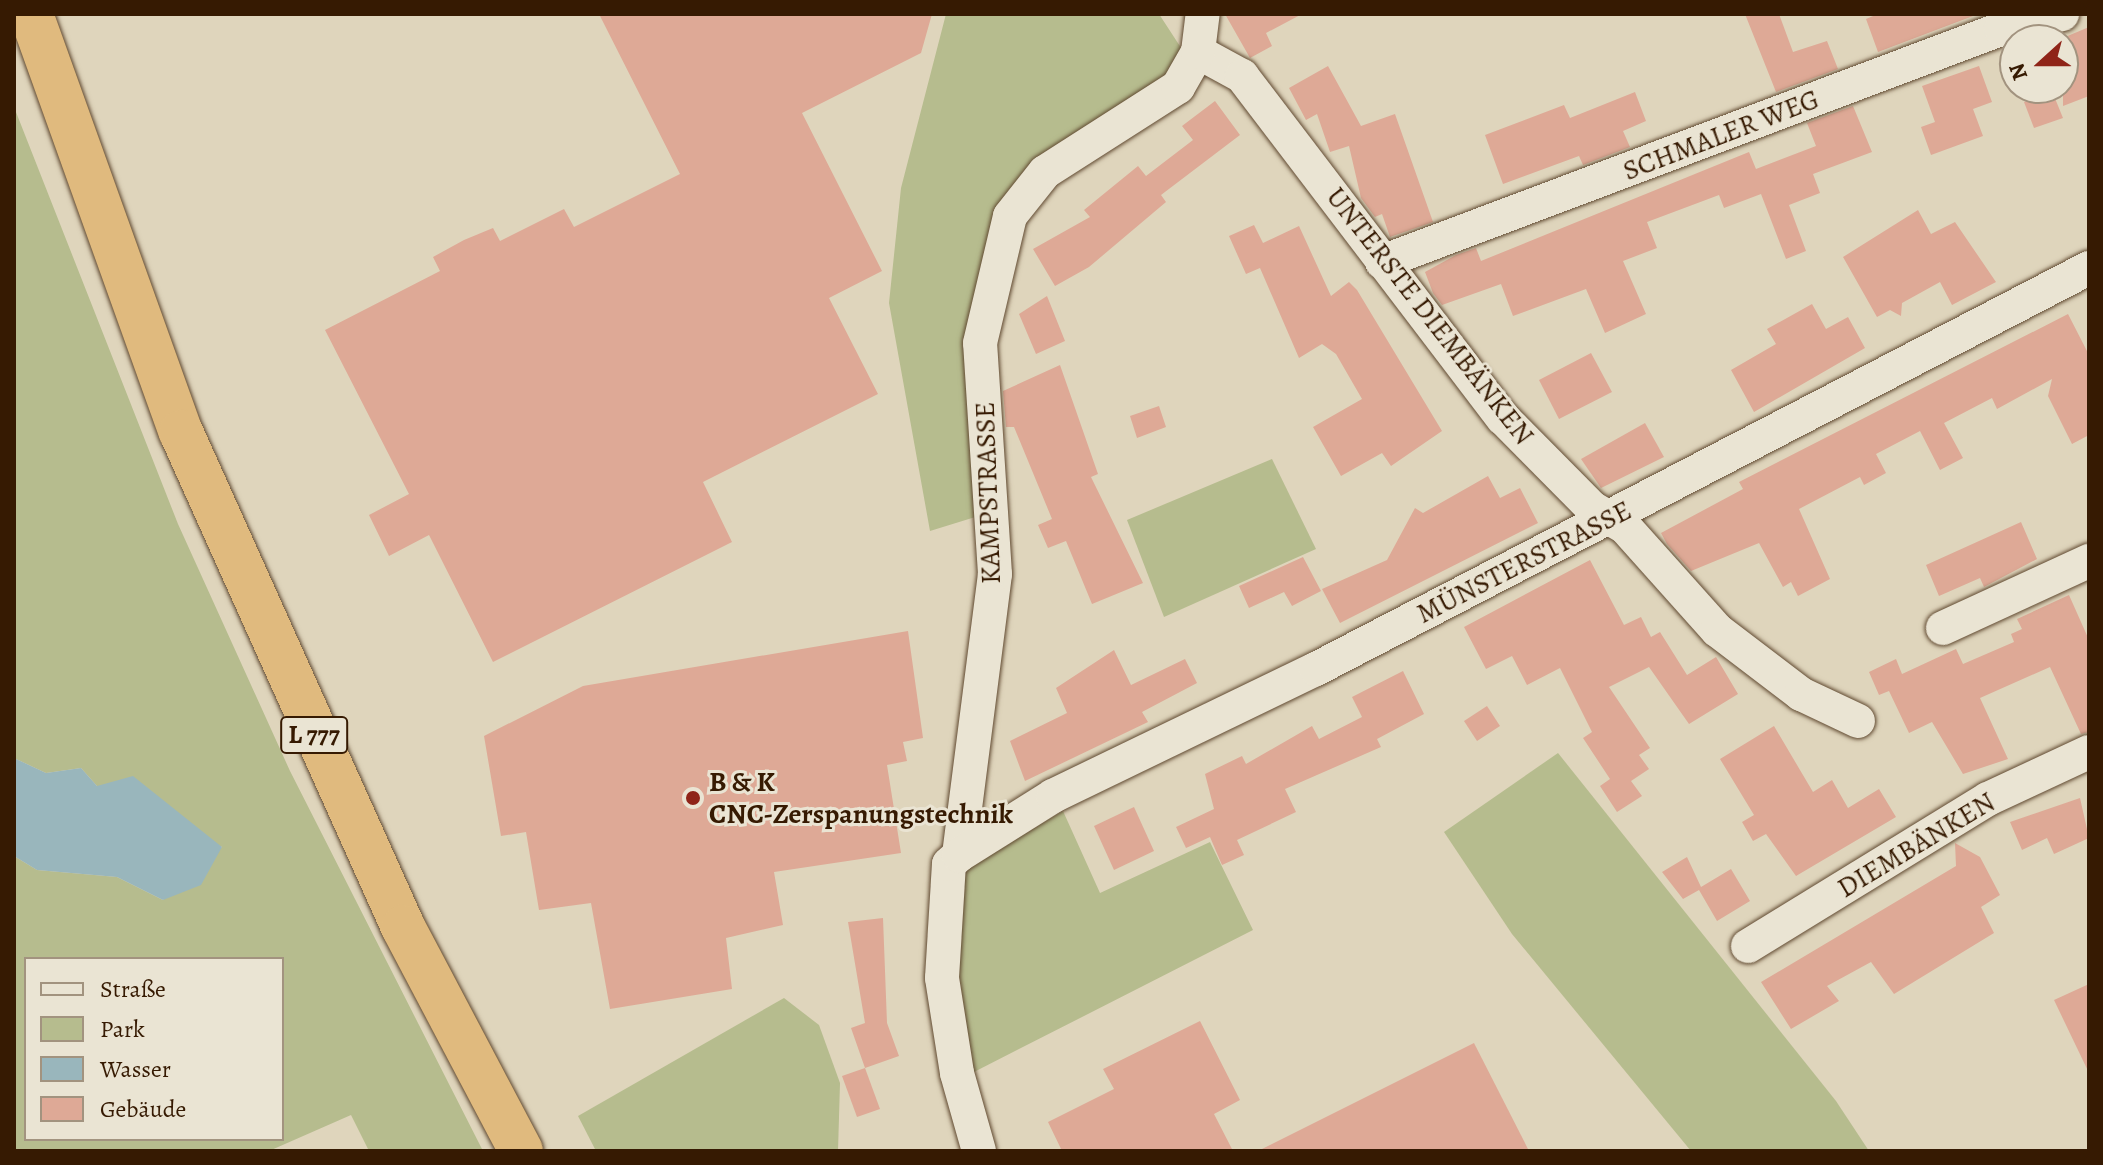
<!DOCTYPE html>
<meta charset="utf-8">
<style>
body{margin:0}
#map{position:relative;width:2103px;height:1165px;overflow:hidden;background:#dfd5bc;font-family:Alegreya,serif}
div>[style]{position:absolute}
.green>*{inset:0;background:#b6bc8e}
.water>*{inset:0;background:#99b6bc}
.building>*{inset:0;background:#dea996}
.roads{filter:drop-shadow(0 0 2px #604930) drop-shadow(0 0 2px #604930)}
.minor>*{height:34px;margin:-17px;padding:0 17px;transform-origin:17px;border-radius:17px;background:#eae4d3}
.highway>*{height:44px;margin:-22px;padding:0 22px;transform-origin:22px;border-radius:22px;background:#e0ba7e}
.dots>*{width:22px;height:22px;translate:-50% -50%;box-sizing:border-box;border:4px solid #eae4d3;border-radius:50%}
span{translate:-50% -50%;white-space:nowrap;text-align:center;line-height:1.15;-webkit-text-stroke:6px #eae4d3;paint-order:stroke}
.shield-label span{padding:2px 6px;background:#eae4d3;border:2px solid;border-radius:6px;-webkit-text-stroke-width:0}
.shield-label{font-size:26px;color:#361a02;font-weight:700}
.street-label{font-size:28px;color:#361a02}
.poi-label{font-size:28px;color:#361a02;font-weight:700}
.left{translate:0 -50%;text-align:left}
.frame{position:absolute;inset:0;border:16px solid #361a02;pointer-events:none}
.legend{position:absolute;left:24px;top:957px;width:260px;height:184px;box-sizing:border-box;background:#eae4d3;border:2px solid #a2937f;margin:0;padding:10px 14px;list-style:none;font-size:24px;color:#361a02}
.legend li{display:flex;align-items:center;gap:16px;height:40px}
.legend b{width:40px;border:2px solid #a2937f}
.north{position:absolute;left:1999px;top:24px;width:80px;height:80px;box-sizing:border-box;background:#eae4d3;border:2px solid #a2937f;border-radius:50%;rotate:249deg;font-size:22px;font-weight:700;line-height:32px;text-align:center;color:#361a02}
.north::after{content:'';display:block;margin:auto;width:28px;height:36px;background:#8f2418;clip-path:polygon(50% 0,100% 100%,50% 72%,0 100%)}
</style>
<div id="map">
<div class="green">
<div style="clip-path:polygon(946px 14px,1159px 14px,1187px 57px,1000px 217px,985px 514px,930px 531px,889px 303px,901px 188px)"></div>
<div style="clip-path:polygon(evenodd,14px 107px,178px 524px,290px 771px,483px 1151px,369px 1151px,351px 1115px,269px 1151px,14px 1151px,14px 856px,37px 870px,117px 877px,163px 900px,222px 847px,97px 786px,81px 768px,46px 773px,14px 758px,14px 107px,26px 959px,282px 959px,282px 1139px,26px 1139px,26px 959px)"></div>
<div style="clip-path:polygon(1272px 459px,1316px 549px,1164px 617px,1127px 520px)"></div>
<div style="clip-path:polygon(1558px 753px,1836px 1101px,1869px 1151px,1691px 1151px,1512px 934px,1444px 832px)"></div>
<div style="clip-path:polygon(1063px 811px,1100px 893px,1210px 842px,1253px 930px,974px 1072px,953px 937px,964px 869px)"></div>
<div style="clip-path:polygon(784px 998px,819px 1025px,840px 1083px,838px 1151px,596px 1151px,578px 1116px)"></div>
</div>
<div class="water">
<div style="clip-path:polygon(14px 758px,46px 773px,81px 768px,97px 786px,133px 776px,222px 847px,201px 885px,163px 900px,117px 877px,37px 870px,14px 856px)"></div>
</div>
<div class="building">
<div style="clip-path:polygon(599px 14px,932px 14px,921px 53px,802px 113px,882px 271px,829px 298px,878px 394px,703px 482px,732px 542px,493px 662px,429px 535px,389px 556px,369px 515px,409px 494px,325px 330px,440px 271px,433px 257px,464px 240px,493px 228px,500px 241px,564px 209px,574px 227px,680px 174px)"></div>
<div style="clip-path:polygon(1225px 14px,1302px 14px,1266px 33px,1272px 46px,1250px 58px)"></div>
<div style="clip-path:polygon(1745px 14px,1779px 14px,1793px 52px,1827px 41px,1838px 69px,1776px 92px)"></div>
<div style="clip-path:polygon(1878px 14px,1973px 14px,1973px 16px,1878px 52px,1866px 19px)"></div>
<div style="clip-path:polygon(2089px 27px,2089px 96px,2063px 106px,2063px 38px)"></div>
<div style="clip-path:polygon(1328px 66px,1361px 126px,1395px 114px,1433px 222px,1390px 237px,1382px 214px,1375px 217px,1361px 198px,1349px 146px,1330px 152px,1317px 114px,1306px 120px,1289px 88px)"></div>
<div style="clip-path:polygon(1979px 66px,1992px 102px,1973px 109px,1983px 136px,1931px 155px,1921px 127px,1935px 122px,1922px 86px)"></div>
<div style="clip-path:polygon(2052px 91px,2063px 118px,2034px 128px,2024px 102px)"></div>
<div style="clip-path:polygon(1635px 92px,1646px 121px,1623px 131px,1630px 147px,1583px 165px,1579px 156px,1503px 184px,1485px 135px,1564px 105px,1570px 118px)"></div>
<div style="clip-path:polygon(1215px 101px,1240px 135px,1161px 195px,1166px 202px,1089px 267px,1055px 286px,1033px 249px,1090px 217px,1084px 210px,1138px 166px,1146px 176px,1193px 140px,1182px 126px)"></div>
<div style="clip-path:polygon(1853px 106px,1872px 152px,1813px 174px,1820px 193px,1789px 205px,1806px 251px,1786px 259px,1761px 194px,1724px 208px,1719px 195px,1647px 222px,1657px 248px,1623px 261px,1646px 314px,1605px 333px,1586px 289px,1513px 316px,1501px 284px,1442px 305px,1433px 293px,1425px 272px,1456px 255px,1476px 248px,1481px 261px,1749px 152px,1756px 169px,1816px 146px,1807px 123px)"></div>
<div style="clip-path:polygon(1918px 210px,1931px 234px,1955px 222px,1996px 282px,1952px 305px,1940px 282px,1902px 303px,1901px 316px,1890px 310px,1877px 317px,1843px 257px)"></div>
<div style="clip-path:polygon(1254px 225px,1263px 243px,1299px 226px,1331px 296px,1349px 282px,1357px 290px,1442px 431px,1391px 466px,1382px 453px,1341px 476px,1313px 427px,1362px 399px,1336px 354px,1322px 344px,1299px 358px,1260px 268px,1246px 274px,1229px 236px)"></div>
<div style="clip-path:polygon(1047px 296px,1065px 341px,1036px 354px,1019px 314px)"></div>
<div style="clip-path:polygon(1812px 304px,1826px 329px,1848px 317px,1865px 348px,1754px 412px,1731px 370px,1776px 344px,1767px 329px)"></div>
<div style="clip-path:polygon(2068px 314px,2089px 355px,2089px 435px,2072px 444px,2048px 396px,2052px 379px,1997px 409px,1992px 398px,1944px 423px,1963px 458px,1940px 470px,1920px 431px,1876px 454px,1886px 473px,1864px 485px,1860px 477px,1799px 509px,1830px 579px,1798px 596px,1791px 582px,1783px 587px,1759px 543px,1691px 571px,1667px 544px,1661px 533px,1743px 489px,1739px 482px)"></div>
<div style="clip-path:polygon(1591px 353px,1612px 392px,1559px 419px,1539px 380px)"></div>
<div style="clip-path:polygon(1060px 365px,1098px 474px,1091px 477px,1143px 583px,1092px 604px,1066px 541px,1048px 548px,1038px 525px,1052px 519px,1014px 427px,1006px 427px,1003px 391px)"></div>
<div style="clip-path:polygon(1159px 406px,1166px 427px,1137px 438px,1130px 416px)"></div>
<div style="clip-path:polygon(1645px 423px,1664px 457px,1601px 488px,1581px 459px)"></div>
<div style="clip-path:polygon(1488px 476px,1500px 498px,1520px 488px,1538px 523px,1340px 623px,1322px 589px,1387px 560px,1415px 508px,1423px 513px)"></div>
<div style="clip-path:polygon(2021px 522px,2037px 559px,1984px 587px,1980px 578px,1939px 596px,1926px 565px)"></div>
<div style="clip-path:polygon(1303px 557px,1321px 591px,1292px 606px,1284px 592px,1249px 608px,1239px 586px)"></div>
<div style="clip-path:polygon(1590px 560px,1624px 625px,1641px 617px,1651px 637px,1660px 632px,1687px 675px,1716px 657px,1738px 694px,1689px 724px,1649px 667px,1609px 687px,1650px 748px,1639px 755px,1649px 769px,1631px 781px,1642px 796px,1617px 812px,1600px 786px,1610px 779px,1583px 738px,1592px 732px,1560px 668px,1527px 685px,1512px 656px,1486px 669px,1464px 627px)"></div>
<div style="clip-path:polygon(2069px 595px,2089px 640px,2089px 732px,2081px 734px,2050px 667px,1980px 698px,2008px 759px,1963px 774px,1932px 722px,1909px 733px,1889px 691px,1879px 695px,1869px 672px,1896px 659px,1902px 674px,1956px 649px,1963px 664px,2014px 642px,2011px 634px,2022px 629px,2017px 619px)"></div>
<div style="clip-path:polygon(908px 631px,923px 738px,903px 742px,907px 761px,887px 765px,901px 853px,774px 872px,783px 925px,726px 938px,732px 989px,610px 1009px,591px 903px,539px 910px,526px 832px,501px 836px,484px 736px,583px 686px)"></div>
<div style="clip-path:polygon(1114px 650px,1131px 685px,1185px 659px,1197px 683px,1142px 712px,1148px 722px,1025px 781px,1010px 741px,1067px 713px,1056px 688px)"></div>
<div style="clip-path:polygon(1403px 671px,1424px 714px,1377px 739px,1381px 747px,1285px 789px,1296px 812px,1237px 840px,1244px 855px,1222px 865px,1210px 837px,1186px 848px,1176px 827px,1214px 809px,1205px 774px,1242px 756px,1246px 764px,1312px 726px,1319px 739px,1362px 717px,1352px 697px)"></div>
<div style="clip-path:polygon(1487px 706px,1500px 726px,1477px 741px,1464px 721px)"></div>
<div style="clip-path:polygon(1774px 726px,1813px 792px,1832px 780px,1848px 808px,1879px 789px,1896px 817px,1796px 876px,1766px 834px,1753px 841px,1742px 822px,1754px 815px,1720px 759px)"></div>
<div style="clip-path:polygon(2080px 798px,2089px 838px,2054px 854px,2047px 838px,2022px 850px,2010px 822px)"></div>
<div style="clip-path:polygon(1134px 807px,1154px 851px,1114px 870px,1094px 826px)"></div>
<div style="clip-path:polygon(1955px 843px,1980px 857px,2000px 895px,1981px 907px,1994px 933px,1894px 994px,1871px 962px,1827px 986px,1839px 1001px,1791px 1029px,1761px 982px,1956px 866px)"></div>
<div style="clip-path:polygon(1687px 857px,1701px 887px,1731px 869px,1750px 901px,1717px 921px,1699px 890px,1683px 899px,1662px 872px)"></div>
<div style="clip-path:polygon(883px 918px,887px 1023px,899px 1056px,865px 1068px,851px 1028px,865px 1023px,848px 922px)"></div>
<div style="clip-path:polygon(2089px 984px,2089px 1073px,2054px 1000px)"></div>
<div style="clip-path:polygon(1200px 1021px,1240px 1100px,1214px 1114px,1233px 1151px,1062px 1151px,1048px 1122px,1114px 1089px,1103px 1069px)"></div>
<div style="clip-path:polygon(1474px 1043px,1529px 1151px,1258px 1151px)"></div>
<div style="clip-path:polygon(865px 1068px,880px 1109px,857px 1117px,842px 1076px)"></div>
</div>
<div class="roads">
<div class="minor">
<div style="left:1198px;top:52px;width:50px;rotate:28.6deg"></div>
<div style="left:1242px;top:76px;width:430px;rotate:52.7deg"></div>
<div style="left:1503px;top:418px;width:127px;rotate:45.3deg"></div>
<div style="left:1592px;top:508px;width:38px;rotate:30deg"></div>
<div style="left:1625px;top:527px;width:138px;rotate:48.2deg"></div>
<div style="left:1717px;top:630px;width:106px;rotate:37.3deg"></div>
<div style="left:1801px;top:694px;width:63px;rotate:25.3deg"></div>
<div style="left:1382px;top:262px;width:661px;rotate:-20.63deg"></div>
<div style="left:2001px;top:29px;width:63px;rotate:-13.8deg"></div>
<div style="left:1943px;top:628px;width:161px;rotate:-24.7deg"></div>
<div style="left:959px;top:855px;width:283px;rotate:-82.7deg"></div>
<div style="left:995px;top:574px;width:231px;rotate:-93.7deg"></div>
<div style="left:980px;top:343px;width:130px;rotate:-76.7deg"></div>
<div style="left:1010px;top:216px;width:56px;rotate:-51.5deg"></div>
<div style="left:1045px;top:172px;width:158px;rotate:-32.6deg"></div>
<div style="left:1178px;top:87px;width:40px;rotate:-60.3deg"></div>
<div style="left:1198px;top:52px;width:38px;rotate:-83deg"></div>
<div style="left:1748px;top:946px;width:281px;rotate:-31.5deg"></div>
<div style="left:1988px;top:799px;width:111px;rotate:-25deg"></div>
<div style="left:979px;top:1151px;width:81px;rotate:-105.8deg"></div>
<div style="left:957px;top:1073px;width:96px;rotate:-99deg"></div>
<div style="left:942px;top:978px;width:114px;rotate:-86.5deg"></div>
<div style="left:949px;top:864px;width:13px;rotate:-42deg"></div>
<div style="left:959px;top:855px;width:111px;rotate:-32.1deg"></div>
<div style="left:1053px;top:796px;width:292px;rotate:-25.8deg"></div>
<div style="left:1316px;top:669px;width:871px;rotate:-27.42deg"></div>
</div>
<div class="highway">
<div style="left:31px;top:14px;width:444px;rotate:70.3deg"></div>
<div style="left:181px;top:432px;width:543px;rotate:65.84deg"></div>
<div style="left:403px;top:927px;width:253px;rotate:62.2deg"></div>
</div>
</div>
<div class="dots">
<div style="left:693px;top:798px;background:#8f2418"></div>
</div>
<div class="shield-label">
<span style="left:314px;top:735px">L 777</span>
</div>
<div class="street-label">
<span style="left:1721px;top:135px;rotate:-21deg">SCHMALER WEG</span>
<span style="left:1430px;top:316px;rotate:52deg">UNTERSTE DIEMBÄNKEN</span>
<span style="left:988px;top:493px;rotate:-92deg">KAMPSTRASSE</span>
<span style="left:1524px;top:562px;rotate:-27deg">MÜNSTERSTRASSE</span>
<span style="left:1916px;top:845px;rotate:-31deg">DIEMBÄNKEN</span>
</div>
<div class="poi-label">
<span class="left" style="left:709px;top:798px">B &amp; K<br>CNC-Zerspanungstechnik</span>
</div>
<div class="frame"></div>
<ul class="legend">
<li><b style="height:10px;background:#eae4d3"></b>Straße</li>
<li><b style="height:22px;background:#b6bc8e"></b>Park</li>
<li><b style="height:22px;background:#99b6bc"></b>Wasser</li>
<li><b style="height:22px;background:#dea996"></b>Gebäude</li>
</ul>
<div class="north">N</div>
</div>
